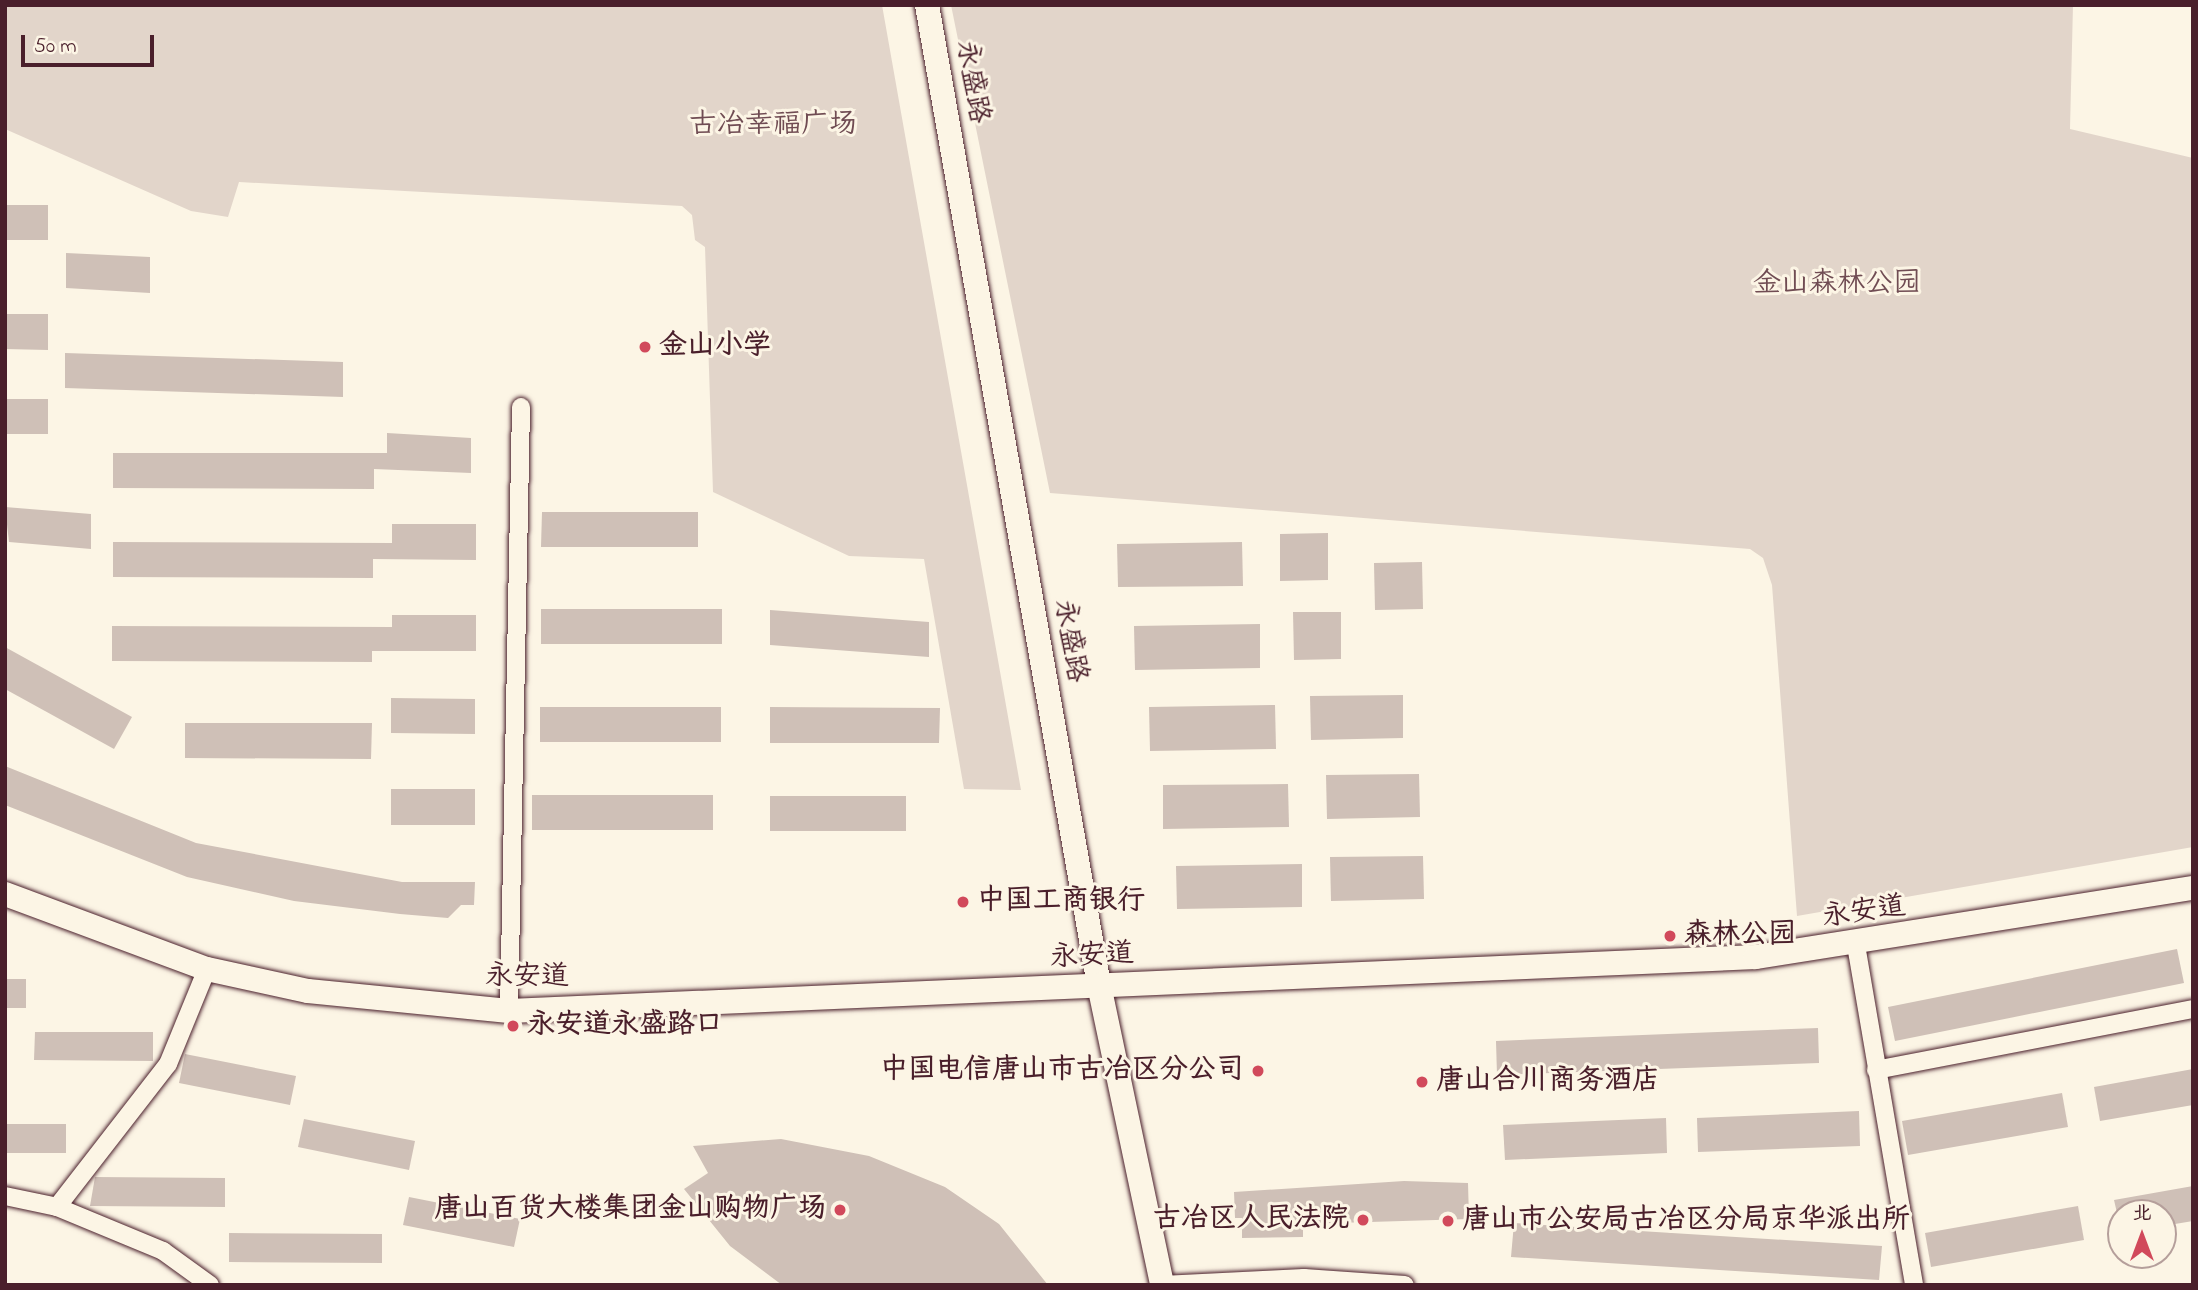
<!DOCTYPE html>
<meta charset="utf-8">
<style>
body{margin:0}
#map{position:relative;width:2198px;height:1290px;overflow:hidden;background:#fcf5e5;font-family:"Indie Flower","LXGW WenKai TC",sans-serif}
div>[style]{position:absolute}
.green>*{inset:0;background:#e2d5ca}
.building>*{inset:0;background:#cfc0b7}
.roads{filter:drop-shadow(0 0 2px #4a1f2b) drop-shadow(0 0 2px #4a1f2b)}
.street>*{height:18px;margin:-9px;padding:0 9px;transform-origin:9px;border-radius:9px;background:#fcf5e5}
.secondary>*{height:24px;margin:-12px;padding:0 12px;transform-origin:12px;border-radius:12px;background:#fcf5e5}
.dots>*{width:19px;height:19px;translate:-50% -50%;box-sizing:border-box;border:4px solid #fcf5e5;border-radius:50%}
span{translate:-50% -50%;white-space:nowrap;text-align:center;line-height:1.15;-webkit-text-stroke:6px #fcf5e5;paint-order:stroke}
.street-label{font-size:28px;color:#4a1f2b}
.park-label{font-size:28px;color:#704c53}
.poi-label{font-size:28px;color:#4a1f2b;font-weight:700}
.left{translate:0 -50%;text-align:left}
.right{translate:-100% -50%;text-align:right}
.frame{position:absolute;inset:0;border:7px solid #4a1f2b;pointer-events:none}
.north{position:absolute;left:2107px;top:1199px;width:70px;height:70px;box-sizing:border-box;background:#fcf5e5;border:2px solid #b59f9b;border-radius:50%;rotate:0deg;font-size:19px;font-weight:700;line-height:28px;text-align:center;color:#4a1f2b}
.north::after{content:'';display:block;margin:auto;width:24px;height:32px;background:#d1495b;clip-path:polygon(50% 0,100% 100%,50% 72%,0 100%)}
.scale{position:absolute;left:21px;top:35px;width:133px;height:32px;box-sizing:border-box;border:4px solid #4a1f2b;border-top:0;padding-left:9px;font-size:21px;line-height:24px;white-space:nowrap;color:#4a1f2b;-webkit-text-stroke:5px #fcf5e5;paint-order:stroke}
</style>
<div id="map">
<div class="green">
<div style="clip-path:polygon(5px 5px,882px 5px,1021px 790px,964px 789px,924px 559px,849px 556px,713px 492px,705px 247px,695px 240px,692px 215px,682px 206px,239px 182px,228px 217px,191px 211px,5px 129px)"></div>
<div style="clip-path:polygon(951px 5px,2073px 5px,2070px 129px,2193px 158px,2193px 847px,1797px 916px,1772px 585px,1763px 558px,1750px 549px,1050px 493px)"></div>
</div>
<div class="building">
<div style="clip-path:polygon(5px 205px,48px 205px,48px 240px,6px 240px)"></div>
<div style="clip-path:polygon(66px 253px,150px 257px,150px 293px,66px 288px)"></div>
<div style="clip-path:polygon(5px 314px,48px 314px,48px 350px,5px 349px)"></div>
<div style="clip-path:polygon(65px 353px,343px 362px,343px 397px,65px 388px)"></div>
<div style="clip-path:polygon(5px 399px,48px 399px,48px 434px,5px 434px)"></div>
<div style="clip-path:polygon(387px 433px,471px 438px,471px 473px,374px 469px,374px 489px,113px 488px,113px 453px,387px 453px)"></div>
<div style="clip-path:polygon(5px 507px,91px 514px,91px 549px,9px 542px)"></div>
<div style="clip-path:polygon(542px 512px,698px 512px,698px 547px,541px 547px)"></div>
<div style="clip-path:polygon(392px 524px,476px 524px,476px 560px,373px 559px,373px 578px,113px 577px,113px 542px,392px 543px)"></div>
<div style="clip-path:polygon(1328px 533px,1328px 580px,1280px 581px,1280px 534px)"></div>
<div style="clip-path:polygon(1242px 542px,1243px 586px,1118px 587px,1117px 544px)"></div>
<div style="clip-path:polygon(1422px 562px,1423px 609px,1375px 610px,1374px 563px)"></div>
<div style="clip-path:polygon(541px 609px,722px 609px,722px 644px,541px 644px)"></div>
<div style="clip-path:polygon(770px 610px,929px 622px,929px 657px,770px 645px)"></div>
<div style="clip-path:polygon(1293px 612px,1341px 612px,1341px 659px,1294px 660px)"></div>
<div style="clip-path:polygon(392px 615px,476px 615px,476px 651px,372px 651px,372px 662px,112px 661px,112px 626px,392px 627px)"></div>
<div style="clip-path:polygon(1260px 624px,1260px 668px,1135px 670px,1134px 626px)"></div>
<div style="clip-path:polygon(5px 647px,132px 717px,114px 749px,5px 689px)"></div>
<div style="clip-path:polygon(1403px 695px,1403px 738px,1311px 740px,1310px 696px)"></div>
<div style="clip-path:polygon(391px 698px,475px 699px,475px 734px,391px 733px)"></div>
<div style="clip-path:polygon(1275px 705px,1276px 749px,1150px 751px,1149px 707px)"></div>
<div style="clip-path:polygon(540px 707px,721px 707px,721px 742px,540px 742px)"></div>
<div style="clip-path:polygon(770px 707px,940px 708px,939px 743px,770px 743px)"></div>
<div style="clip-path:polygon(185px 723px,372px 723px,371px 759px,185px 758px)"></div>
<div style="clip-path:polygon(5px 766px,196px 843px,402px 882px,475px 882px,474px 905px,461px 905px,448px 918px,400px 914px,294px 901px,187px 877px,5px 805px)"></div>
<div style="clip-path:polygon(1419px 774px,1420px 817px,1327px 819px,1326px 775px)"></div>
<div style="clip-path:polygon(1288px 784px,1289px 827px,1163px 829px,1163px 785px)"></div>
<div style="clip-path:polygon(391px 789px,475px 789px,475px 825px,391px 825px)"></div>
<div style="clip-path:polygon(532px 795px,713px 795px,713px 830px,532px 830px)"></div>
<div style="clip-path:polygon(770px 796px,906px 796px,906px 831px,770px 831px)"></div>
<div style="clip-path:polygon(1423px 856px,1424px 899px,1331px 901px,1330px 857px)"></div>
<div style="clip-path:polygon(1302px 864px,1302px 907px,1177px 909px,1176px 866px)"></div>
<div style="clip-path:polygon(2177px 949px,2184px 983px,1895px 1041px,1888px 1007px)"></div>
<div style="clip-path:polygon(5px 979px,26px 979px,26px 1008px,5px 1008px)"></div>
<div style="clip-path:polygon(1818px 1028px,1819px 1063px,1497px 1075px,1496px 1041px)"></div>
<div style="clip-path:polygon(35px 1032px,153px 1032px,153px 1061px,34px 1060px)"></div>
<div style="clip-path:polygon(185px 1054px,296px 1076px,290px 1105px,179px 1083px)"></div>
<div style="clip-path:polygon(2193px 1069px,2193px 1105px,2100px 1121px,2094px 1087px)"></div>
<div style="clip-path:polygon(2062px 1093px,2068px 1127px,1908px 1155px,1902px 1121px)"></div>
<div style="clip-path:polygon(1859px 1111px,1860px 1146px,1698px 1152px,1697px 1118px)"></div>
<div style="clip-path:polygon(1666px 1118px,1667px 1153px,1505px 1160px,1503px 1125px)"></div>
<div style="clip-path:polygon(304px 1119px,415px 1141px,409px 1170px,298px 1147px)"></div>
<div style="clip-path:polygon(5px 1124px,66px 1124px,66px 1153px,5px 1153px)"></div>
<div style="clip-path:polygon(781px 1139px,869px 1156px,945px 1187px,999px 1224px,1048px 1285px,782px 1285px,730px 1246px,684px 1189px,708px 1173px,693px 1146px)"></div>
<div style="clip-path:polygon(95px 1177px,225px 1178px,225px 1207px,90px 1206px)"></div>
<div style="clip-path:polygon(1404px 1181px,1468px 1183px,1469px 1219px,1303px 1224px,1303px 1237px,1242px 1238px,1242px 1218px,1235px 1218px,1234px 1192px)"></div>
<div style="clip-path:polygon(2193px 1186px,2193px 1221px,2163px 1226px,2163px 1213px,2117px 1213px,2114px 1200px)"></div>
<div style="clip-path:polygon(409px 1197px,520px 1219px,514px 1247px,403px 1225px)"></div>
<div style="clip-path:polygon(2078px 1206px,2084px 1240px,1931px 1267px,1925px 1233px)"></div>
<div style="clip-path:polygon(1514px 1223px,1882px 1246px,1879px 1280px,1511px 1257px)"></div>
<div style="clip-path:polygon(229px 1233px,382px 1234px,382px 1263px,229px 1262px)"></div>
</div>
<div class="roads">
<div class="street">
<div style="left:1856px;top:945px;width:345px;rotate:80.3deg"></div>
<div style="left:509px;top:1011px;width:604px;rotate:-88.86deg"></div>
<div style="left:1876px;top:1070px;width:323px;rotate:-10.9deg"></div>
<div style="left:5px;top:1196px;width:53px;rotate:11.9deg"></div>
<div style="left:57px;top:1207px;width:115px;rotate:22.5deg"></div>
<div style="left:163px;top:1251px;width:58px;rotate:35.9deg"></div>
<div style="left:57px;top:1207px;width:181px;rotate:-52.2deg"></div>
<div style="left:168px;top:1064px;width:103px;rotate:-67.7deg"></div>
<div style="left:1162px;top:1285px;width:142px;rotate:-2.8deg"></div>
<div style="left:1304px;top:1278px;width:101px;rotate:4deg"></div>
</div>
<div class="secondary">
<div style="left:927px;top:5px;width:995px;rotate:80.05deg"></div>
<div style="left:1099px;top:985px;width:307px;rotate:78.1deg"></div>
<div style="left:5px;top:894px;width:215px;rotate:20.4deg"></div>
<div style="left:207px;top:969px;width:103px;rotate:12.3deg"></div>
<div style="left:308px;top:991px;width:202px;rotate:5.7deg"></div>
<div style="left:509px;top:1011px;width:1248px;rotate:-2.48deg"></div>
<div style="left:1756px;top:957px;width:442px;rotate:-9deg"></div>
</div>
</div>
<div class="dots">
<div style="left:645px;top:347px;background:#d1495b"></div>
<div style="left:963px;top:902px;background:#d1495b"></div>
<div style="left:1670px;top:936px;background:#d1495b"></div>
<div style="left:513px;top:1026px;background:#d1495b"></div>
<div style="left:1258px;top:1071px;background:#d1495b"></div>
<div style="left:1422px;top:1082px;background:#d1495b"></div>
<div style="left:840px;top:1210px;background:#d1495b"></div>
<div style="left:1363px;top:1220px;background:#d1495b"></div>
<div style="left:1448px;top:1221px;background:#d1495b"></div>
</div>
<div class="street-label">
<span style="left:971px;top:82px;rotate:80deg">永盛路</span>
<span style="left:1069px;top:641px;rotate:80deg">永盛路</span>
<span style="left:1864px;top:913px;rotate:-8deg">永安道</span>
<span style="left:1092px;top:957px;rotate:-3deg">永安道</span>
<span style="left:527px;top:978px">永安道</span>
</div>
<div class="park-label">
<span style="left:773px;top:126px">古冶幸福广场</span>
<span style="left:1837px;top:285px">金山森林公园</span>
</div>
<div class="poi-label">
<span class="left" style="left:659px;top:347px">金山小学</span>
<span class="left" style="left:977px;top:902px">中国工商银行</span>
<span class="left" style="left:1684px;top:936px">森林公园</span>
<span class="left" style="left:527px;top:1026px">永安道永盛路口</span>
<span class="right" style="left:1244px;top:1071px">中国电信唐山市古冶区分公司</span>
<span class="left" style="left:1436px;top:1082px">唐山合川商务酒店</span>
<span class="right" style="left:826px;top:1210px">唐山百货大楼集团金山购物广场</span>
<span class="right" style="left:1349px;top:1220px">古冶区人民法院</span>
<span class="left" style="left:1462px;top:1221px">唐山市公安局古冶区分局京华派出所</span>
</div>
<div class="frame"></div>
<div class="north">北</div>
<div class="scale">50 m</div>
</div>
